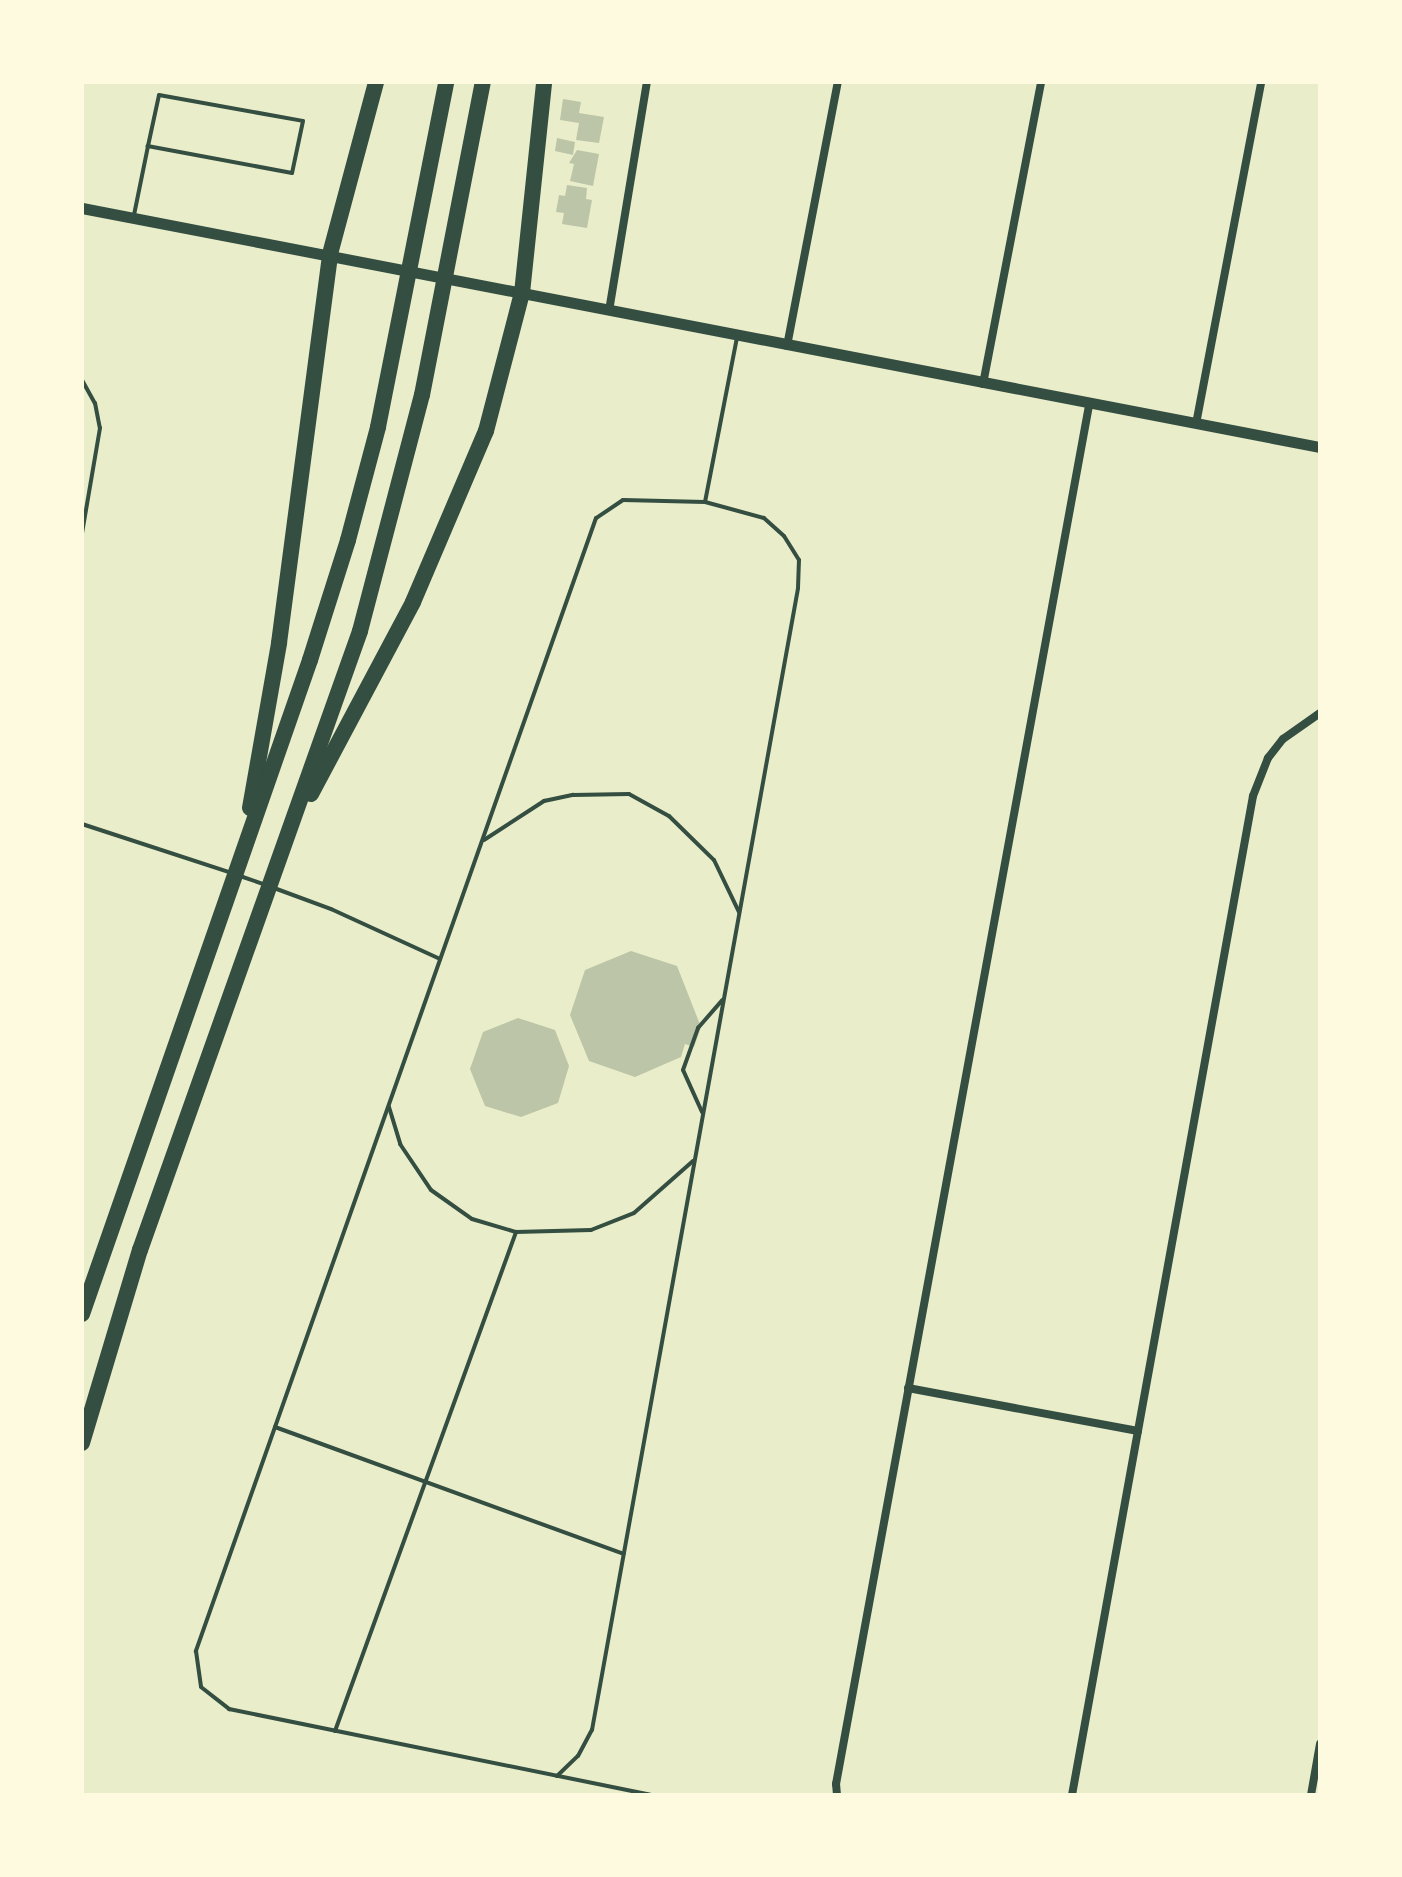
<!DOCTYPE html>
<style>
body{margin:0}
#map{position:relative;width:1402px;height:1877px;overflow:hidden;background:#e9edc9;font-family:"Fira Sans Condensed",sans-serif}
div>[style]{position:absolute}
.building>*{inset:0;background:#bcc5a7}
.service>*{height:4px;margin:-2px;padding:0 2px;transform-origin:2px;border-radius:2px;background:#344e41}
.minor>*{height:8px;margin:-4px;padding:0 4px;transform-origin:4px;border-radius:4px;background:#344e41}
.tertiary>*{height:11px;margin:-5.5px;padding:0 5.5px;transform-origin:5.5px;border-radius:5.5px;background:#344e41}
.motorway>*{height:16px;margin:-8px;padding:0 8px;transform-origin:8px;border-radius:8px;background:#344e41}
span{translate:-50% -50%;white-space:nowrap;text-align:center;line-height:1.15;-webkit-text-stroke:7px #fefae0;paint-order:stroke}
.frame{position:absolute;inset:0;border:84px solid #fefae0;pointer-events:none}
</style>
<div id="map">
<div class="building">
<div style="clip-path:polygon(563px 99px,581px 102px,579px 113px,604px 117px,599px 143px,576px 140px,579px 123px,560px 120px)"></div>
<div style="clip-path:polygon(557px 138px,575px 142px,573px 155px,555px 151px)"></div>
<div style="clip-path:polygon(577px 150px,599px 154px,593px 186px,570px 181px,574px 164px,569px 163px)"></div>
<div style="clip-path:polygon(567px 185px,587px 188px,586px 199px,592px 200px,587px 228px,562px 224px,564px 213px,556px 212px,559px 195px,565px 196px)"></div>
<div style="clip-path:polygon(631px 951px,677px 966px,701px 1027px,694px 1047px,685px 1044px,681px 1057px,635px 1077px,589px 1061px,570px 1015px,585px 970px)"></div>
<div style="clip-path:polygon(518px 1018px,555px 1030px,569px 1066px,558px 1103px,521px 1117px,485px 1106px,470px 1069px,483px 1032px)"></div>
</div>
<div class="service">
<div style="left:134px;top:215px;width:70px;rotate:-78.5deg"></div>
<div style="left:148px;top:146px;width:52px;rotate:-77.8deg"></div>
<div style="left:159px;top:95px;width:146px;rotate:10.2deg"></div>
<div style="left:303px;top:121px;width:53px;rotate:101.9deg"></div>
<div style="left:292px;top:173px;width:147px;rotate:-169.4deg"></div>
<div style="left:82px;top:380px;width:26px;rotate:61deg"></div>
<div style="left:95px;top:403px;width:25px;rotate:79deg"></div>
<div style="left:100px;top:428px;width:107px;rotate:99.7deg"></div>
<div style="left:705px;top:502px;width:168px;rotate:-79deg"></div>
<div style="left:82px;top:824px;width:158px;rotate:18.1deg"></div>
<div style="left:484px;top:840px;width:72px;rotate:-33deg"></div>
<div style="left:544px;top:801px;width:30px;rotate:-12deg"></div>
<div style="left:573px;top:795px;width:56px;rotate:-1deg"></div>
<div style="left:629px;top:794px;width:46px;rotate:28.8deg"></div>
<div style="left:669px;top:816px;width:63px;rotate:44.4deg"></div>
<div style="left:714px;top:860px;width:58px;rotate:64.3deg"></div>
<div style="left:240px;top:876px;width:28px;rotate:19deg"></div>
<div style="left:274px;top:888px;width:61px;rotate:20.2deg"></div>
<div style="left:331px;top:909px;width:120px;rotate:24.6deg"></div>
<div style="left:389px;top:1107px;width:39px;rotate:73deg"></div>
<div style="left:400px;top:1144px;width:55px;rotate:56deg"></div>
<div style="left:431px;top:1190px;width:50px;rotate:35.3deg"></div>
<div style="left:472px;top:1219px;width:46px;rotate:16.5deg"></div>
<div style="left:516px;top:1232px;width:75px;rotate:-1.5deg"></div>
<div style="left:591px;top:1230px;width:46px;rotate:-21.6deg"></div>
<div style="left:634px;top:1213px;width:79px;rotate:-41.4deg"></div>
<div style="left:702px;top:1112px;width:46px;rotate:-114.3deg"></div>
<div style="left:683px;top:1070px;width:45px;rotate:-70.3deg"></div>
<div style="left:698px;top:1028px;width:37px;rotate:-49deg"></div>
<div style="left:275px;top:1427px;width:371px;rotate:20deg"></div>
<div style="left:335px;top:1731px;width:531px;rotate:-70.06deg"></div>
<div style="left:557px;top:1776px;width:29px;rotate:-44deg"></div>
<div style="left:578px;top:1756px;width:30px;rotate:-62deg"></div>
<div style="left:592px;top:1730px;width:1160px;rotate:-79.77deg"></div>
<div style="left:798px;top:588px;width:28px;rotate:-88deg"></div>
<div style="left:799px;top:560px;width:28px;rotate:-122deg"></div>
<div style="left:784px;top:536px;width:27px;rotate:-138deg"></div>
<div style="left:764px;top:518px;width:61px;rotate:-164.8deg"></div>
<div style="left:705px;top:502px;width:82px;rotate:-178.6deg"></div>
<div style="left:623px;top:500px;width:32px;rotate:146deg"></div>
<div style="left:596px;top:518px;width:1202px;rotate:109.45deg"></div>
<div style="left:196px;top:1651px;width:36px;rotate:82deg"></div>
<div style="left:201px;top:1687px;width:36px;rotate:38deg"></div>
<div style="left:229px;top:1709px;width:430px;rotate:11.5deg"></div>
</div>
<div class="minor">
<div style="left:609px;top:311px;width:232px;rotate:-80.6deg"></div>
<div style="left:787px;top:346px;width:269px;rotate:-79.1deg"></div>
<div style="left:983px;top:384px;width:308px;rotate:-79.1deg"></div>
<div style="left:1196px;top:424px;width:348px;rotate:-79.2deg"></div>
<div style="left:908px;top:1388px;width:234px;rotate:10.6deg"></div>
<div style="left:837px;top:1795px;width:11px;rotate:-95deg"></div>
<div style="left:836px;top:1784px;width:1402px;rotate:-79.6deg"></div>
<div style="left:1072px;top:1795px;width:1015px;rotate:-79.73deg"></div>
<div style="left:1253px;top:796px;width:41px;rotate:-68.5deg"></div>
<div style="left:1268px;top:758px;width:24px;rotate:-52deg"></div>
<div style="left:1283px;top:739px;width:45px;rotate:-35.1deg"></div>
<div style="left:1311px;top:1795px;width:52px;rotate:-80deg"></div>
</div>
<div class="tertiary">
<div style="left:82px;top:208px;width:1261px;rotate:10.93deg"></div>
</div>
<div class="motorway">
<div style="left:311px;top:794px;width:217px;rotate:-62deg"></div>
<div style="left:413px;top:602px;width:186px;rotate:-66.9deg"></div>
<div style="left:486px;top:431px;width:143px;rotate:-75.4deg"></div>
<div style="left:522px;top:293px;width:212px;rotate:-84deg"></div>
<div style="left:250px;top:808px;width:168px;rotate:-80deg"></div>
<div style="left:279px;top:643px;width:392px;rotate:-82.5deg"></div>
<div style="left:330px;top:254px;width:178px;rotate:-75deg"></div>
<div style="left:82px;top:1314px;width:693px;rotate:-70.78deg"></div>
<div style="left:310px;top:660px;width:126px;rotate:-72.4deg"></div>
<div style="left:348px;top:540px;width:117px;rotate:-75.1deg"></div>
<div style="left:378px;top:427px;width:352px;rotate:-78.8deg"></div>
<div style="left:82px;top:1443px;width:202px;rotate:-73.3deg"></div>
<div style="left:140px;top:1250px;width:657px;rotate:-70.43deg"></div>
<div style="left:360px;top:631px;width:244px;rotate:-75.3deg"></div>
<div style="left:422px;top:395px;width:319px;rotate:-79deg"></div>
</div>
<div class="frame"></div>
</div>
